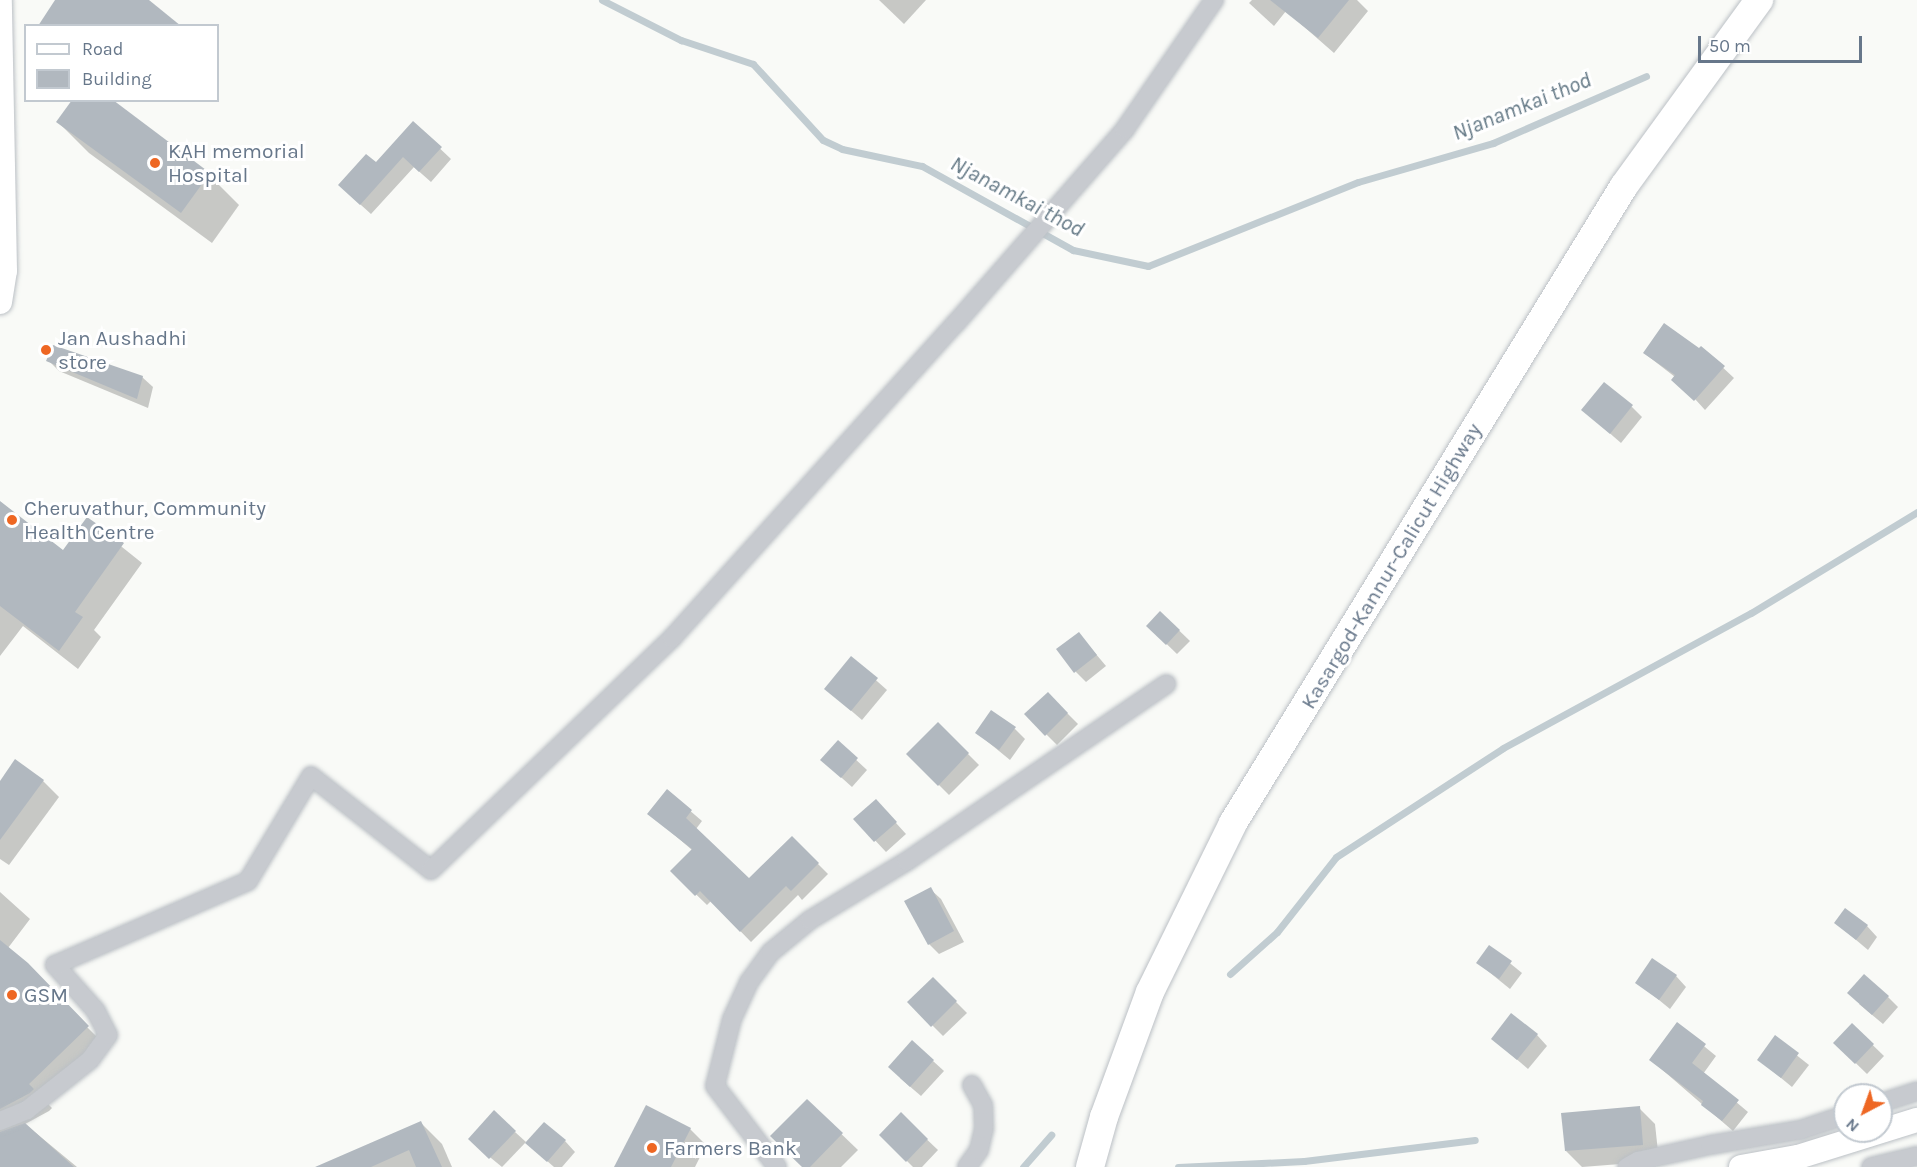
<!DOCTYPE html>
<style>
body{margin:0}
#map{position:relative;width:1917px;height:1167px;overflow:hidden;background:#f9faf7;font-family:Karla,sans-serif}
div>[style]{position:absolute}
.shadow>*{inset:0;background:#0003}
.stream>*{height:7px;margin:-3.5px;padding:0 3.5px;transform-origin:3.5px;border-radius:3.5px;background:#c1ccd1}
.building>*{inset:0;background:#b1b8bf}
.roads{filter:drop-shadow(0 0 2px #bbc0c5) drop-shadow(0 0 2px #bbc0c5)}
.minor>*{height:18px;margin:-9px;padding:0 9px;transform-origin:9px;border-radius:9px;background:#c7cacf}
.secondary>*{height:24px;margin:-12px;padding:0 12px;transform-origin:12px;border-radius:12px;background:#fff}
.trunk>*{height:28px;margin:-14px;padding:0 14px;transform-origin:14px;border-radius:14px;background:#fff}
.dots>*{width:16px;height:16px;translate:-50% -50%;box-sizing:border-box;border:3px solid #fff;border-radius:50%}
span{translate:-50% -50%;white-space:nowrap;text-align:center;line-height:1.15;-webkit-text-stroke:6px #fff;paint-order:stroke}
.poi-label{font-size:21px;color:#67778a}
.left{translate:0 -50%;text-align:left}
.street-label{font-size:21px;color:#67778a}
.water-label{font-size:22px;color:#637885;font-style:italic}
.legend{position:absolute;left:24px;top:24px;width:195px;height:78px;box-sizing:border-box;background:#fff;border:2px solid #c2c9d0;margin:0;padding:8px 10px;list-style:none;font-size:18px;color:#67778a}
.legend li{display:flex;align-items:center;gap:12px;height:30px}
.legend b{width:30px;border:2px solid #c2c9d0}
.north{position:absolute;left:1833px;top:1083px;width:60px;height:60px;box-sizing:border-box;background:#fff;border:2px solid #c2c9d0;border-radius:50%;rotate:221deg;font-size:16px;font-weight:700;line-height:24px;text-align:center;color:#67778a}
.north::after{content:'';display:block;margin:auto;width:21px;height:27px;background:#ee6723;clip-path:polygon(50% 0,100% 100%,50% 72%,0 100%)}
.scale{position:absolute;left:1698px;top:36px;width:164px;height:27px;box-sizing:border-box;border:3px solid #67778a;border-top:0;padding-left:8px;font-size:18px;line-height:21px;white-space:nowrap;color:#67778a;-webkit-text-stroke:4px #fff;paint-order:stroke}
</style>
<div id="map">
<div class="shadow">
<div style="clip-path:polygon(879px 0,926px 0,904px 24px)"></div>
<div style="clip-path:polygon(1252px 0,1357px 0,1368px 11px,1334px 53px,1286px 11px,1274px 26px,1249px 3px)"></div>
<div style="clip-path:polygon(58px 122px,209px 175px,239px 205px,212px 243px,89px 153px)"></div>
<div style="clip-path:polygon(413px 123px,451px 159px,431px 182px,414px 167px,371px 214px,351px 196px)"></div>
<div style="clip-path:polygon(1702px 348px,1734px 378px,1705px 410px,1675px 377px,1644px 353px)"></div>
<div style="clip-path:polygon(48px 360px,142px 377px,153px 387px,148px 408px,59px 371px)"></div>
<div style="clip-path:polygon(1632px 407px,1642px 417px,1621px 443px,1583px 410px)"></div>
<div style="clip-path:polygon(0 503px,64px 552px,87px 519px,142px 563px,94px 630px,101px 637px,78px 669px,23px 626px,0 656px)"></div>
<div style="clip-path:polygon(1161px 613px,1190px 641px,1177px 654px,1148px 626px)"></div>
<div style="clip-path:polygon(1079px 634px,1106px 666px,1086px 682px,1076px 672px)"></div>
<div style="clip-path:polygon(851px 658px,887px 690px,862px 720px,826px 689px)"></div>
<div style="clip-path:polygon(1048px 694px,1078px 724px,1057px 745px,1027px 715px)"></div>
<div style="clip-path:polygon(938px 724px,979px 765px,949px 795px,908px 754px)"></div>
<div style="clip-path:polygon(1015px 729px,1025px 739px,1010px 760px,977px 733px)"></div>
<div style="clip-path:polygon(838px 743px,867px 770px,852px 787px,833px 770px)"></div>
<div style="clip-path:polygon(43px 781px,59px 797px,9px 865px,0 859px,0 783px)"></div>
<div style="clip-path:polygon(667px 791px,702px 821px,696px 829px,749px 881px,792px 838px,828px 874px,802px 900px,798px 895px,751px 942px,711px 901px,707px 905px,672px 871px,692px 850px,649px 813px)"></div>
<div style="clip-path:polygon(886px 812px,906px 834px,886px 852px,855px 819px)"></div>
<div style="clip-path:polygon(930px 889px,941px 899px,964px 942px,939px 954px,929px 944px)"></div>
<div style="clip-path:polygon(0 892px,30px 919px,8px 948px,106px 1046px,47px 1103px,52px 1108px,49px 1111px,25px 1124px,77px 1167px,0 1167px)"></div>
<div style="clip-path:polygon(1836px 923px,1867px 926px,1877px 937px,1868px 950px)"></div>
<div style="clip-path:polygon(1490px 947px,1522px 973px,1510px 989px,1478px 963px)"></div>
<div style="clip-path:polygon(1676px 976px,1686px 987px,1670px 1009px,1637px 982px)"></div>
<div style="clip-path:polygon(933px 979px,967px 1013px,943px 1036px,909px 1002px)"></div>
<div style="clip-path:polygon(1888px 997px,1898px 1007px,1883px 1024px,1859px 1004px)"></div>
<div style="clip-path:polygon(1677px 1024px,1716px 1056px,1703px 1074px,1748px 1112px,1733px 1131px,1651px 1060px)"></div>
<div style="clip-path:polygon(1852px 1025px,1884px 1056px,1867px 1074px,1835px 1043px)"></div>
<div style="clip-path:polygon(1537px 1035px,1547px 1046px,1528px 1069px,1493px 1039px)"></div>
<div style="clip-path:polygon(1775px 1038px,1809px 1065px,1792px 1087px,1759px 1060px)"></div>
<div style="clip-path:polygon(933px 1061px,944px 1071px,921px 1096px,900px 1078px)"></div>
<div style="clip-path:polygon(807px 1101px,858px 1150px,841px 1167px,804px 1167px)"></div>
<div style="clip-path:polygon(1639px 1108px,1655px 1124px,1659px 1161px,1582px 1167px,1566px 1151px)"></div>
<div style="clip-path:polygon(901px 1115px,938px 1150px,922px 1167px,913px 1167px,881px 1135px)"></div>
<div style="clip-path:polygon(421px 1123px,442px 1144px,452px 1167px,320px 1167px)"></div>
<div style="clip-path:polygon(690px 1129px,706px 1145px,695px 1167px,615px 1167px)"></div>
<div style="clip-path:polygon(515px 1132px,526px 1142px,502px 1167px,480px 1149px)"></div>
<div style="clip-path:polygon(565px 1141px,575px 1152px,562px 1167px,554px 1167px,538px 1153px)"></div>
</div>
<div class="stream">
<div style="left:602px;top:0;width:89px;rotate:26.9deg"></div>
<div style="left:681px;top:40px;width:76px;rotate:18.4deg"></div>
<div style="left:753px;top:64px;width:103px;rotate:47.4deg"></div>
<div style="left:823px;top:140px;width:21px;rotate:25deg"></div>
<div style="left:842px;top:149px;width:82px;rotate:12deg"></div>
<div style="left:922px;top:166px;width:173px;rotate:29.1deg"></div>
<div style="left:1073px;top:250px;width:77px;rotate:12deg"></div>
<div style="left:1148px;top:266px;width:226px;rotate:-21.8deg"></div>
<div style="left:1358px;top:182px;width:141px;rotate:-16.1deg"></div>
<div style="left:1493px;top:143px;width:167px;rotate:-23.6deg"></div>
<div style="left:1230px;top:974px;width:63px;rotate:-41.8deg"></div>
<div style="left:1277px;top:932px;width:95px;rotate:-51.8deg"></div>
<div style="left:1336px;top:857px;width:199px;rotate:-33.1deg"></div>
<div style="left:1503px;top:748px;width:282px;rotate:-28.6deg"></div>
<div style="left:1751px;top:613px;width:194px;rotate:-31.3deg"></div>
<div style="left:1023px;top:1167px;width:43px;rotate:-48.8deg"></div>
<div style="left:1178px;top:1167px;width:126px;rotate:-2.7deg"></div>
<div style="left:1304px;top:1161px;width:172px;rotate:-7deg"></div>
</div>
<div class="building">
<div style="clip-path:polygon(55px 0,149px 0,181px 26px,38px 26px)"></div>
<div style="clip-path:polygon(1270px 0,1349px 0,1318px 38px)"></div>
<div style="clip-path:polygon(72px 100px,113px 100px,210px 173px,181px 213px,56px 122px)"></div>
<div style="clip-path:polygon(413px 121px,442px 147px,419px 172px,403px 157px,360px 205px,338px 185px,366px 154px,376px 162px)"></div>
<div style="clip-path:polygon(1664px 323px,1699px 348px,1701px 346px,1725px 366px,1694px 401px,1671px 380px,1675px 375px,1643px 353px)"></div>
<div style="clip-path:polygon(53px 345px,143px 376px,137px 399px,46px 361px)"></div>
<div style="clip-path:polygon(1604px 382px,1633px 405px,1610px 434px,1581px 410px)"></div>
<div style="clip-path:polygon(0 501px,63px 550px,87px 517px,124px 543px,75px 612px,83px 617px,59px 651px,0 606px)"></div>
<div style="clip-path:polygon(1160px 611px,1180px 630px,1166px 645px,1146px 626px)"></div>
<div style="clip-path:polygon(1079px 632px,1097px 655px,1074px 673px,1056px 649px)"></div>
<div style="clip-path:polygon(851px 656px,878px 678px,851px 711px,824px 689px)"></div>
<div style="clip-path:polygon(1048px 692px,1068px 713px,1045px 736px,1024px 714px)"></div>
<div style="clip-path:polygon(991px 710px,1016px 727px,999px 750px,975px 733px)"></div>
<div style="clip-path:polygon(938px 722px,969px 753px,938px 786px,906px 754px)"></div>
<div style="clip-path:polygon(838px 740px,858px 758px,841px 778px,820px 760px)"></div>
<div style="clip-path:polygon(15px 759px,44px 780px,0 840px,0 781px)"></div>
<div style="clip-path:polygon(667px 789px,692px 810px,686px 818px,749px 878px,792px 836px,819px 863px,791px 891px,786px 886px,740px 932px,700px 891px,695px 896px,670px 871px,692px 849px,647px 814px)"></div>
<div style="clip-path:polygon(876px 799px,897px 822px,874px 842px,853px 819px)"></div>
<div style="clip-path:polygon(931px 887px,954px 931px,928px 945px,904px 901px)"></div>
<div style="clip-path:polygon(1845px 908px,1868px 925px,1856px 940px,1834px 923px)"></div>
<div style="clip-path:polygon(0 940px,28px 963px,89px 1026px,29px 1084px,34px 1089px,30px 1093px,0 1109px)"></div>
<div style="clip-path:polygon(1489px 945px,1512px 961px,1499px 979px,1476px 963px)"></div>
<div style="clip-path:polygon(1652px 958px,1677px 975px,1659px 1000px,1635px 983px)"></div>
<div style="clip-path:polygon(1864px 974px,1889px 996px,1872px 1015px,1847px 993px)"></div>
<div style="clip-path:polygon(933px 977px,957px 1001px,931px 1027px,907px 1002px)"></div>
<div style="clip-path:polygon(1511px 1013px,1538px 1034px,1517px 1060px,1491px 1039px)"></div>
<div style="clip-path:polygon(1677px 1022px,1706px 1044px,1692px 1063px,1739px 1100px,1722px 1121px,1701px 1105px,1703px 1101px,1649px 1060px)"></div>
<div style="clip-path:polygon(1852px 1023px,1874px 1044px,1855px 1064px,1833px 1043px)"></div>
<div style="clip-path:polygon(1775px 1035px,1799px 1053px,1781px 1078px,1757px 1060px)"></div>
<div style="clip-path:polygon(912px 1040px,934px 1060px,910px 1087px,888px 1067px)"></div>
<div style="clip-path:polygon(807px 1099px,843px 1133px,810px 1167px,802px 1167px,770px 1136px)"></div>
<div style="clip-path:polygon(646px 1105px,691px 1128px,671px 1167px,614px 1167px)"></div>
<div style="clip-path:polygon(1640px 1106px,1643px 1145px,1565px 1151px,1561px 1113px)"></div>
<div style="clip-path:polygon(494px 1110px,516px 1131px,489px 1159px,468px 1139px)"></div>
<div style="clip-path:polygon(901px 1112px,928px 1139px,906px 1162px,879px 1135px)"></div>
<div style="clip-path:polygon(421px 1121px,442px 1167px,416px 1167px,409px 1150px,371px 1167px,315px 1167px)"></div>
<div style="clip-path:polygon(544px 1122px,566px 1140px,547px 1162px,525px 1143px)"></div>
<div style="clip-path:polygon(25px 1123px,74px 1167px,0 1167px,0 1132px)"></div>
</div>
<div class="roads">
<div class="minor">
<div style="left:1881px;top:1103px;width:38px;rotate:-18deg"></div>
<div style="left:0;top:1121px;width:29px;rotate:-22deg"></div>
<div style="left:27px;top:1110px;width:80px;rotate:-38.4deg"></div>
<div style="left:90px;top:1060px;width:31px;rotate:-54deg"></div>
<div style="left:108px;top:1035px;width:27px;rotate:-117deg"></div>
<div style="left:96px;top:1011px;width:62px;rotate:-131.7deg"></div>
<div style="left:55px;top:965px;width:210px;rotate:-23.5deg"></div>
<div style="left:248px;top:881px;width:122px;rotate:-59deg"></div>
<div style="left:311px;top:776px;width:152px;rotate:38.1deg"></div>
<div style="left:431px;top:870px;width:335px;rotate:-43.9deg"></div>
<div style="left:672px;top:638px;width:424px;rotate:-48deg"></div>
<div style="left:956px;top:323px;width:257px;rotate:-48.9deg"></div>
<div style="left:1125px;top:129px;width:157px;rotate:-55.4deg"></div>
<div style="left:777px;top:1167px;width:102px;rotate:-127.4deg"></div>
<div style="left:715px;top:1086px;width:69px;rotate:-75.8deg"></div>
<div style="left:732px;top:1019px;width:41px;rotate:-65.3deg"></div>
<div style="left:749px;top:982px;width:37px;rotate:-54deg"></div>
<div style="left:771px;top:952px;width:50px;rotate:-39.4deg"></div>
<div style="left:810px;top:920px;width:114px;rotate:-31.3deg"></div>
<div style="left:907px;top:861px;width:314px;rotate:-34.3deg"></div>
<div style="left:967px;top:1167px;width:21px;rotate:-55deg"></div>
<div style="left:979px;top:1150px;width:22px;rotate:-77deg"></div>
<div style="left:984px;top:1129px;width:24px;rotate:-92deg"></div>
<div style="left:983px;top:1105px;width:23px;rotate:-119deg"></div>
<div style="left:1627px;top:1167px;width:13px;rotate:-29deg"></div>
<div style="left:1638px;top:1161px;width:74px;rotate:-12.5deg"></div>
<div style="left:1710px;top:1145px;width:91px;rotate:-9.5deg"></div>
<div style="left:1800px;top:1130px;width:47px;rotate:-18.4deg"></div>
<div style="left:1871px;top:1167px;width:47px;rotate:-13.4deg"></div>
</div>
<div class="secondary">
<div style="left:0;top:302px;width:31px;rotate:-81deg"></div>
<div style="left:5px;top:271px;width:271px;rotate:-91.1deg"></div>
<div style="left:1741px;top:1167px;width:58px;rotate:-10deg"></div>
<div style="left:1798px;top:1157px;width:125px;rotate:-17.3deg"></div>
</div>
<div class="trunk">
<div style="left:1090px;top:1167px;width:52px;rotate:-74.4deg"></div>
<div style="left:1104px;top:1117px;width:133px;rotate:-69.8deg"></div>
<div style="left:1150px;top:992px;width:188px;rotate:-63.8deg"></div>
<div style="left:1233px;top:823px;width:747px;rotate:-58.46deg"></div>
<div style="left:1624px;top:186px;width:230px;rotate:-54deg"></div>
</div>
</div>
<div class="dots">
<div style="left:155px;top:163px;background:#ee6723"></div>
<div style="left:46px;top:350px;background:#ee6723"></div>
<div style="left:12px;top:520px;background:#ee6723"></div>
<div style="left:12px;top:995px;background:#ee6723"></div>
<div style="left:652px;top:1148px;background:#ee6723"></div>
</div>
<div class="poi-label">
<span class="left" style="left:168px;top:163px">KAH memorial<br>Hospital</span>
<span class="left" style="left:58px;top:350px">Jan Aushadhi<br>store</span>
<span class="left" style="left:24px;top:520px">Cheruvathur, Community<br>Health Centre</span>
<span class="left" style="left:24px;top:995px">GSM</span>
<span class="left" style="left:664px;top:1148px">Farmers Bank</span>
</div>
<div class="street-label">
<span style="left:1391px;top:566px;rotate:-59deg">Kasargod-Kannur-Calicut Highway</span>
</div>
<div class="water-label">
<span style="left:1522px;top:107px;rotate:-22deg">Njanamkai thod</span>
<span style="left:1017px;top:197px;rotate:28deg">Njanamkai thod</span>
</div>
<ul class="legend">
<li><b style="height:8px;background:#fff"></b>Road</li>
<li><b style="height:16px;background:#b1b8bf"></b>Building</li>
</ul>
<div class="north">N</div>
<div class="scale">50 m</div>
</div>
